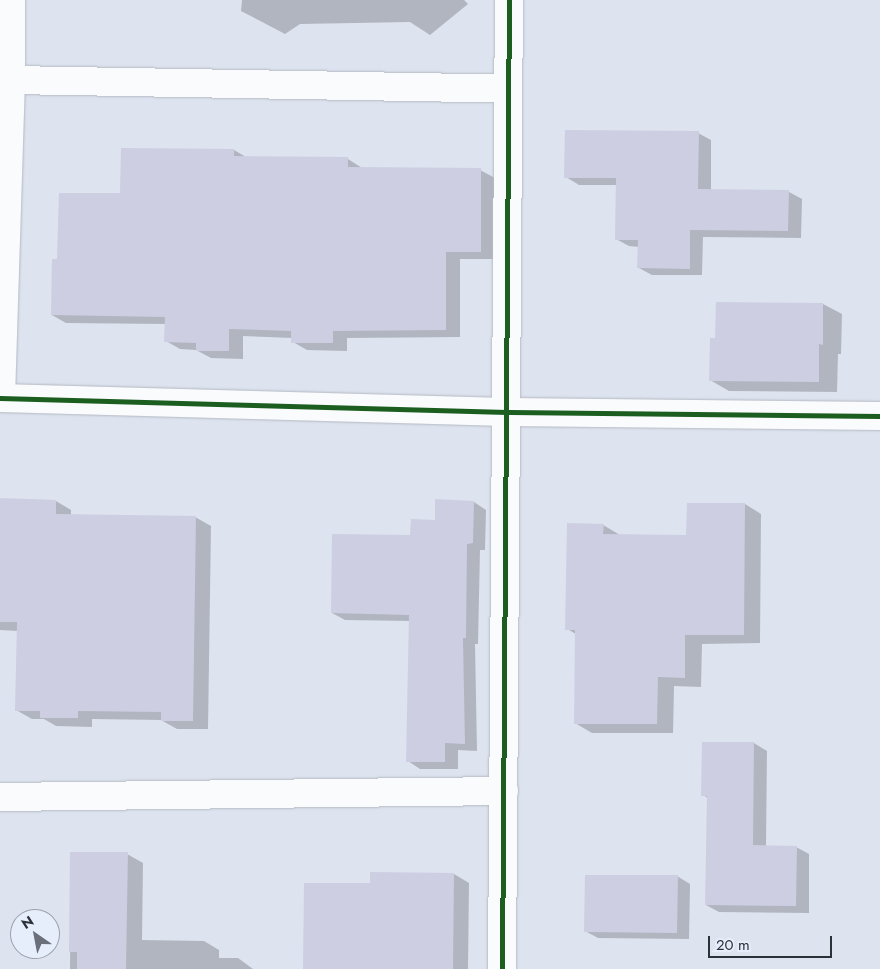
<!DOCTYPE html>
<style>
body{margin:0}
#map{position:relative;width:880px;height:969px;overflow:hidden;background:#dde3ef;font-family:Jost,sans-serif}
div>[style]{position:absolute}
.shadow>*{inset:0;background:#0003}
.building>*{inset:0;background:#cdcee2}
.roads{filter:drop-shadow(0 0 1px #b4b9c2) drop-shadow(0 0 1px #b4b9c2)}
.minor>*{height:28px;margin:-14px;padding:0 14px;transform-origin:14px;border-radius:14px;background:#fafbfd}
.cycleway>*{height:5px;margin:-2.5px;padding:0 2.5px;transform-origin:2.5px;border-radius:2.5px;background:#1b5e20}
span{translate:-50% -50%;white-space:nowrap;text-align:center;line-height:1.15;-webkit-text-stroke:4px #e7eefb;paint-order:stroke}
.north{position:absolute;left:10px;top:909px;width:50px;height:50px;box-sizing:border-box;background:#e7eefb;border:1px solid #9ca2ad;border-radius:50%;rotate:327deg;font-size:14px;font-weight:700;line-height:20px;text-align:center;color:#2c3039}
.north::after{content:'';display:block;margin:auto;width:18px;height:22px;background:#6a6f79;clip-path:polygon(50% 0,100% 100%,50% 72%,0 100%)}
.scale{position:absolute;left:708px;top:936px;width:124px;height:22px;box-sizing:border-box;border:2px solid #2c3039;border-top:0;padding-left:6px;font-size:15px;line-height:18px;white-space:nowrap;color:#2c3039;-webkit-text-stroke:4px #e7eefb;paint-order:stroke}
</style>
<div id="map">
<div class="shadow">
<div style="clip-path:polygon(242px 0,464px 0,468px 4px,430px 35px,410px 22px,300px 24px,285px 34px,241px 11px)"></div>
<div style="clip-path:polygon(698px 133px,711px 140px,711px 190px,789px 192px,802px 199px,801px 238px,703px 237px,702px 275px,652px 275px,639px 268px,639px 247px,629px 246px,616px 239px,617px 185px,579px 185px,566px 177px)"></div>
<div style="clip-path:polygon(234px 150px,246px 157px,348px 159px,362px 168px,480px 170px,495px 178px,494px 259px,460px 259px,460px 337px,347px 338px,347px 351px,307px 350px,293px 342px,293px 338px,243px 336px,243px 359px,211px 358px,196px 350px,180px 349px,166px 341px,166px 324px,66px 323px,52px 315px,59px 261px,121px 195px)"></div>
<div style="clip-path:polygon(717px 303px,823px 304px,842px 314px,841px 354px,838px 354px,837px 392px,729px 391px,710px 380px,717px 339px)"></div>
<div style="clip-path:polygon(0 499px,56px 501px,71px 510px,71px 516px,195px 517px,211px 526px,208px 729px,177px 729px,161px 720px,92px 719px,92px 727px,56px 726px,44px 719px,32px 719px,16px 710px,18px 631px,0 630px)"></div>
<div style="clip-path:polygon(474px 502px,486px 510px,485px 550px,480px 550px,478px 644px,475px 644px,477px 751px,458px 750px,458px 769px,420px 769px,408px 761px,410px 621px,345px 620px,332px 613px,412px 537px)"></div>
<div style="clip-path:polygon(745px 504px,761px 514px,760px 643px,702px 644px,701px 687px,674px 686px,673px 733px,592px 733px,575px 723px,576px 634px,567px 629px,603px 525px,620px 535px,687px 537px)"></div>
<div style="clip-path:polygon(754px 743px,767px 751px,766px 847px,796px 847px,809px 854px,809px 913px,719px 912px,706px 905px,708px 798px,703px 795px)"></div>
<div style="clip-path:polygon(71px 854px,127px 854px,143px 863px,142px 940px,204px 941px,219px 950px,219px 958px,238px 958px,253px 969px,70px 969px)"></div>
<div style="clip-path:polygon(454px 874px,469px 883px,468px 969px,304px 969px,371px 884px)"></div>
<div style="clip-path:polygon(677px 876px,690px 884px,689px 939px,598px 938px,585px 931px)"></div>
</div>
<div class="building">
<div style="clip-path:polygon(565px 130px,699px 131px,698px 189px,789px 190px,788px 231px,690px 230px,690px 269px,637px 268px,638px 240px,615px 240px,616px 178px,564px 178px)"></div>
<div style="clip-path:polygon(121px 148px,234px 149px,234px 156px,348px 157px,348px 167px,481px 168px,481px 252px,446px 252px,446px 330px,333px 331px,333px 343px,291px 343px,291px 331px,229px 329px,229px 351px,196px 351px,196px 343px,164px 342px,165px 317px,51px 315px,52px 259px,57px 259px,59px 193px,120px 193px)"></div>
<div style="clip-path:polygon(716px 302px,823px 303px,823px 345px,819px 344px,819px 382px,709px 381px,710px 338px,715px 338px)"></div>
<div style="clip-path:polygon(0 498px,56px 500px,56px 514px,196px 516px,193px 721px,161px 721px,161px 712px,78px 711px,78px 718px,40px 718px,40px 711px,15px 711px,17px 622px,0 622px)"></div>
<div style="clip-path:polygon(435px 499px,474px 501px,473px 543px,467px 544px,466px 638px,463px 638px,465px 744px,445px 743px,445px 762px,406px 762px,409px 615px,331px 613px,332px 534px,410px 535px,411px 519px,435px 520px)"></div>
<div style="clip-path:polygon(687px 503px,745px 503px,744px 635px,685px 635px,685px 678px,658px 677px,657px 724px,574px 724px,575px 630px,565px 630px,567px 523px,604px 524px,603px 534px,686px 535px)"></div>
<div style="clip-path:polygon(702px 742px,754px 742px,753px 845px,797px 846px,796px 906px,705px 905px,707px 796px,701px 796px)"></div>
<div style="clip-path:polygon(70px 852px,128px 852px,126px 969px,77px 969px,77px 952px,69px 952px)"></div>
<div style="clip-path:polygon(370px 872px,454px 873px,453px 969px,303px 969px,304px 883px,370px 883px)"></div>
<div style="clip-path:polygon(585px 875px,678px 875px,677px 933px,584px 932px)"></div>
</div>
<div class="roads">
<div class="minor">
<div style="left:11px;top:80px;width:497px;rotate:1deg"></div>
<div style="left:0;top:398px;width:507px;rotate:1.58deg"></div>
<div style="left:507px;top:412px;width:373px;rotate:0.6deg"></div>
<div style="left:1px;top:398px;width:318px;rotate:-88.2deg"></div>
<div style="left:11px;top:80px;width:80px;rotate:-90deg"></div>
<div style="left:0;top:797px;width:504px;rotate:-0.68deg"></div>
<div style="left:502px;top:969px;width:969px;rotate:-89.59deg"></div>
</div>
</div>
<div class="cycleway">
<div style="left:0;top:398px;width:507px;rotate:1.58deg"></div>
<div style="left:507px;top:412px;width:373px;rotate:0.6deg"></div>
<div style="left:502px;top:969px;width:969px;rotate:-89.59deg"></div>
</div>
<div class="north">N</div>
<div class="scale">20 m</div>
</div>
